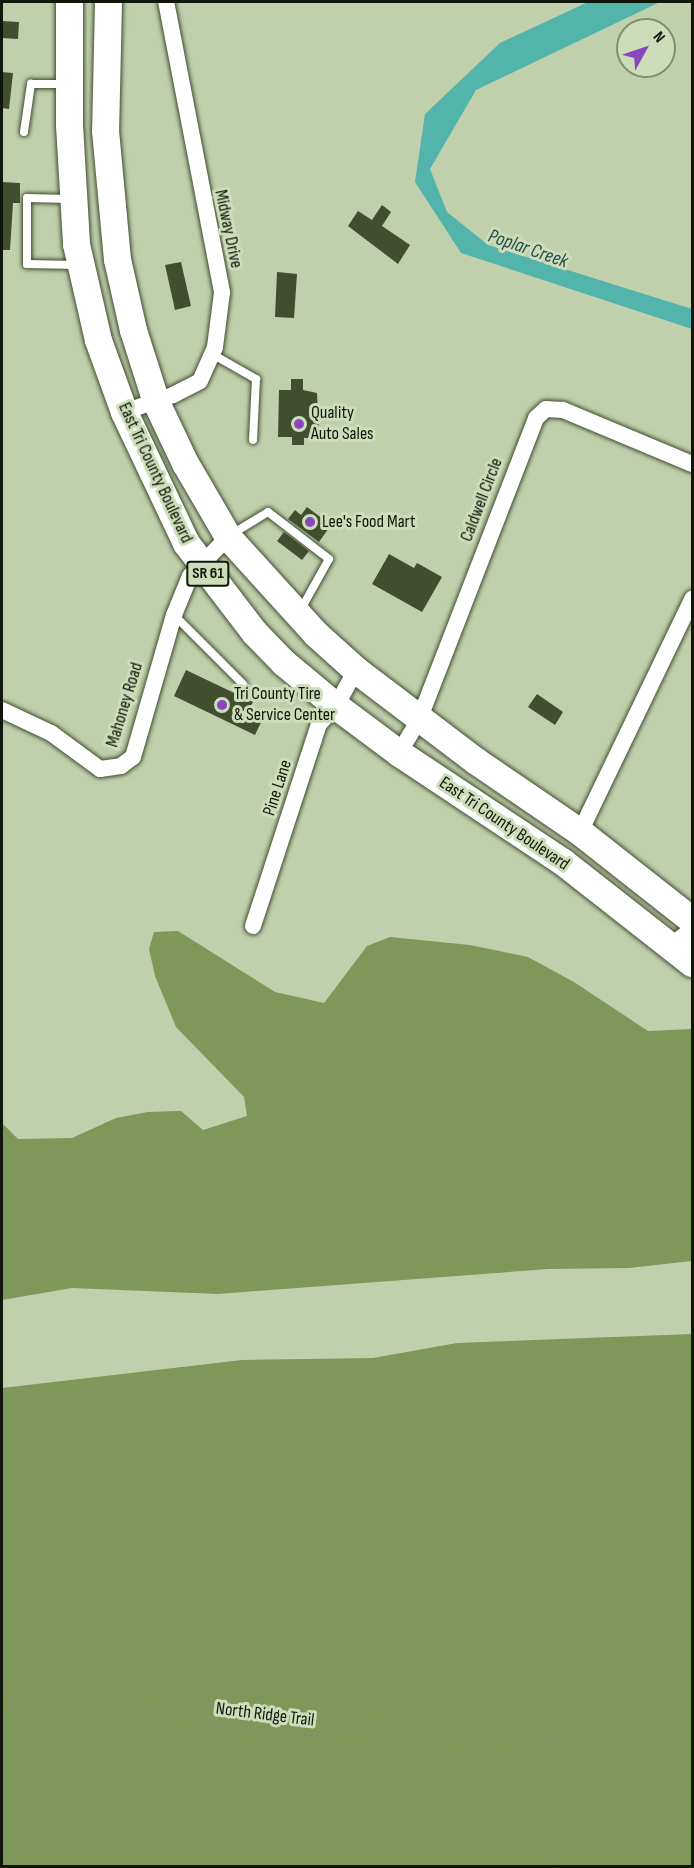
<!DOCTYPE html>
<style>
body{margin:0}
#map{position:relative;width:694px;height:1868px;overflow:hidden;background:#c0d0ad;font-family:"Sofia Sans Condensed",sans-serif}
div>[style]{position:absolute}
.forest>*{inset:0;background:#7e985a}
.water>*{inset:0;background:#53b4ab}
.building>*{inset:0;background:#414e30}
.path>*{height:2px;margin-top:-1px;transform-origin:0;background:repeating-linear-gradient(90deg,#7f8c71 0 3px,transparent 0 7.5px)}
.roads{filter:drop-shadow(0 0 2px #404d2f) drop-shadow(0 0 2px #404d2f)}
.service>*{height:8px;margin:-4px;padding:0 4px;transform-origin:4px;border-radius:4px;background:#fff}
.minor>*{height:16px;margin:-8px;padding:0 8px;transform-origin:8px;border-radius:8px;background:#fff}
.secondary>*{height:22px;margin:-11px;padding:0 11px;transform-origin:11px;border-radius:11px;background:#fff}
.trunk>*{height:27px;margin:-13.5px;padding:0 13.5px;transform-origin:13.5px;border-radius:13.5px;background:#fff}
.dots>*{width:16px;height:16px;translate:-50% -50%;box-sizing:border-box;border:3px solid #cdddba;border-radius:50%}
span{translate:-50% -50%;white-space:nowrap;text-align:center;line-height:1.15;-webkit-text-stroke:6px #cdddba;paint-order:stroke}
.shield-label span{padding:2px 4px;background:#cdddba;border:2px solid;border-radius:4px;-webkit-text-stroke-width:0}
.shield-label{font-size:16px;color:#101609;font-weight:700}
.street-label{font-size:18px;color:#101609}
.poi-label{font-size:18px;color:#101609}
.left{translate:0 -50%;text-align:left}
.water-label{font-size:20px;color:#25504c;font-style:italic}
.frame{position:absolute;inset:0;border:3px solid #101609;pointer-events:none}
.north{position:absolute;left:616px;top:18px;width:60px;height:60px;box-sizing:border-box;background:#cdddba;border:2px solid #818d73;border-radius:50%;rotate:50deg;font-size:16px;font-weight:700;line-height:24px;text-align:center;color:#101609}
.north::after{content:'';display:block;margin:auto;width:21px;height:27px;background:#8947bb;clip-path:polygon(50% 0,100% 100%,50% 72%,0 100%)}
</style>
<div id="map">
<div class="forest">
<div style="clip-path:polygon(178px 931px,275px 992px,324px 1003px,367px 946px,390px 937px,470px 945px,528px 957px,574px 982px,648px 1031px,692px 1029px,692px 1261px,629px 1268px,548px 1269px,218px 1294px,72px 1288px,2px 1300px,2px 1123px,18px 1139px,72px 1138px,116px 1118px,148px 1112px,181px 1111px,203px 1130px,247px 1116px,244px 1097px,176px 1027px,155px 976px,149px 949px,154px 932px)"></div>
<div style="clip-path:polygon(692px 1334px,692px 1866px,2px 1866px,2px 1388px,242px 1360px,373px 1358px,457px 1343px)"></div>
</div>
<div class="water">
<div style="clip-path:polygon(588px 2px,660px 2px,476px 90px,430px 169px,447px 212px,488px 245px,692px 309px,692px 329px,461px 253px,415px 182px,425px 114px,500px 43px)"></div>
</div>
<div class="building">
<div style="clip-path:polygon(2px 21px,19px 22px,18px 39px,2px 38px)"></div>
<div style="clip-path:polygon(2px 72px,13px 73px,9px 109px,2px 108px)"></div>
<div style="clip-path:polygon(2px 182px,20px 183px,20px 203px,13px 203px,10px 250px,2px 250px)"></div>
<div style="clip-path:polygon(382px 205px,391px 212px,382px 226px,410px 245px,398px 264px,348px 226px,358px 211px,372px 220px)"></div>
<div style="clip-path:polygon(181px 262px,191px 306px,175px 310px,165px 265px)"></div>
<div style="clip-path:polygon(277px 272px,297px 274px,294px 318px,275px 317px)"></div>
<div style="clip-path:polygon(291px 379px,303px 379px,303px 390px,317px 393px,319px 438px,304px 438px,304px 445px,292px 445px,292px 437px,278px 437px,279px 390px,291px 390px)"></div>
<div style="clip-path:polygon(307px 507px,331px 525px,319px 542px,288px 519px,295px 510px,301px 515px)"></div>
<div style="clip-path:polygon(284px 532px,309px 551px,302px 560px,277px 541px)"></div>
<div style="clip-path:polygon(389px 554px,414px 568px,417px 563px,442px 577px,422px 612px,372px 584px)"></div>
<div style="clip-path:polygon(186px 670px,253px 702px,249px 709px,264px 716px,255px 735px,174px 696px)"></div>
<div style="clip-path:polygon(537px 694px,563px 712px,555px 725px,528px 707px)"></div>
</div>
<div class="path">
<div style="left:2px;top:1692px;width:32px;rotate:22deg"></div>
<div style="left:32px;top:1704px;width:75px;rotate:-0.8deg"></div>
<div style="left:107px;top:1703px;width:62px;rotate:6.4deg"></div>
<div style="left:169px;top:1710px;width:54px;rotate:18.4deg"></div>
<div style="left:220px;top:1727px;width:96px;rotate:5.4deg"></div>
<div style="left:316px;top:1736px;width:61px;rotate:-9.5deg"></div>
<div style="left:376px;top:1726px;width:55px;rotate:27deg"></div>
<div style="left:425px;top:1751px;width:56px;rotate:11.3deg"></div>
<div style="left:480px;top:1762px;width:55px;rotate:-10.5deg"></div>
<div style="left:534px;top:1752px;width:28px;rotate:-42deg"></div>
<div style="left:555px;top:1733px;width:62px;rotate:78deg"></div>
<div style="left:568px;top:1794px;width:49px;rotate:110.3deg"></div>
<div style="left:551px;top:1840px;width:26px;rotate:81deg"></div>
</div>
<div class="roads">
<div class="service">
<div style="left:24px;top:132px;width:49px;rotate:-81.7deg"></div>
<div style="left:31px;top:84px;width:34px"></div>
<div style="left:69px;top:199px;width:42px;rotate:-178.6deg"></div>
<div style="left:27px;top:198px;width:66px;rotate:90deg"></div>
<div style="left:27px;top:264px;width:49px;rotate:1.2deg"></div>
<div style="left:212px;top:354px;width:51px;rotate:29.6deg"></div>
<div style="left:256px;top:379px;width:61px;rotate:92.8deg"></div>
<div style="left:232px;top:534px;width:42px;rotate:-31.4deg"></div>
<div style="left:268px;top:512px;width:77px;rotate:37.6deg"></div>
<div style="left:329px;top:559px;width:60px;rotate:119.1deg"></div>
<div style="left:174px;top:615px;width:98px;rotate:45deg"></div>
</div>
<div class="minor">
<div style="left:124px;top:412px;width:52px;rotate:-19.1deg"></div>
<div style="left:173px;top:395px;width:30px;rotate:-27deg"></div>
<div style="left:200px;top:381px;width:37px;rotate:-66deg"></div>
<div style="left:215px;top:347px;width:55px;rotate:-82.7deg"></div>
<div style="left:222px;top:292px;width:295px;rotate:-100.9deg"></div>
<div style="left:2px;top:710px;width:54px;rotate:25.1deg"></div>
<div style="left:51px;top:733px;width:61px;rotate:36.3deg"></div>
<div style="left:100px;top:769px;width:21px;rotate:-8deg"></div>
<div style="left:121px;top:766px;width:15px;rotate:-37deg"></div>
<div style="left:133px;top:757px;width:148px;rotate:-73.9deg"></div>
<div style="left:174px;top:615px;width:42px;rotate:-67.7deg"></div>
<div style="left:190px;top:576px;width:54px;rotate:-45.7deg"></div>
<div style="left:399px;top:753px;width:39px;rotate:-59deg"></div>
<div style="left:419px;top:720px;width:324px;rotate:-68.8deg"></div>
<div style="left:536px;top:418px;width:13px;rotate:-42deg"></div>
<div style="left:546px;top:409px;width:17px;rotate:3deg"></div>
<div style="left:563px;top:410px;width:140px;rotate:22.7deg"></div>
<div style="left:580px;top:832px;width:259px;rotate:-64.3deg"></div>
<div style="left:253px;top:926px;width:213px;rotate:-71.9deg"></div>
<div style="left:319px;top:724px;width:25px;rotate:-47deg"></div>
<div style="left:336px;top:706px;width:41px;rotate:-60.9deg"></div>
</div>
<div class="secondary">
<div style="left:674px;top:947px;width:23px;rotate:-38deg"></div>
</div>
<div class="trunk">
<div style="left:69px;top:2px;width:123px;rotate:90deg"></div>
<div style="left:69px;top:125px;width:119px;rotate:86.6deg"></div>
<div style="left:76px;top:244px;width:98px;rotate:77.1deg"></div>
<div style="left:98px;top:340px;width:77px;rotate:70.1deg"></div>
<div style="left:124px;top:412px;width:145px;rotate:64.7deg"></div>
<div style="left:186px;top:543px;width:112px;rotate:52.6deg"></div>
<div style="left:254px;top:632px;width:42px;rotate:46deg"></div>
<div style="left:283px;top:662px;width:69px;rotate:39.7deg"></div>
<div style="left:336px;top:706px;width:79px;rotate:36.7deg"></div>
<div style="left:399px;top:753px;width:197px;rotate:33.6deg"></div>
<div style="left:563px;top:862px;width:164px;rotate:38.1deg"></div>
<div style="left:108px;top:2px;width:128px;rotate:91.3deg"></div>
<div style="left:105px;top:130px;width:130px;rotate:84.7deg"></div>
<div style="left:117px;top:259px;width:73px;rotate:77.3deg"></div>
<div style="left:133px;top:330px;width:76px;rotate:72.3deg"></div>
<div style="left:156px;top:402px;width:68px;rotate:64.6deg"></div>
<div style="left:185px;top:463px;width:86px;rotate:59.8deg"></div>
<div style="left:228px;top:537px;width:131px;rotate:47.8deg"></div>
<div style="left:316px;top:634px;width:54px;rotate:42deg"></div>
<div style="left:356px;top:670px;width:151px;rotate:37.2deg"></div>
<div style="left:476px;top:761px;width:126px;rotate:34.3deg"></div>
<div style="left:580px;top:832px;width:142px;rotate:38.2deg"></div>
</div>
</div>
<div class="dots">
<div style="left:299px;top:424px;background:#8947bb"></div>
<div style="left:310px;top:522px;background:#8947bb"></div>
<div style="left:222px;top:705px;background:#8947bb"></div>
</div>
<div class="shield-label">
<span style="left:208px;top:574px">SR 61</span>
</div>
<div class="street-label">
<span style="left:228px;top:229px;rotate:78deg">Midway Drive</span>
<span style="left:155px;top:473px;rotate:65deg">East Tri County Boulevard</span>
<span style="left:482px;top:500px;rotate:-69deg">Caldwell Circle</span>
<span style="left:125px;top:705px;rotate:-73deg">Mahoney Road</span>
<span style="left:278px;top:788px;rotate:-72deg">Pine Lane</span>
<span style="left:504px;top:824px;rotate:34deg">East Tri County Boulevard</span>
<span style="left:265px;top:1715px;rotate:7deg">North Ridge Trail</span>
</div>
<div class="poi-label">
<span class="left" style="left:311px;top:424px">Quality<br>Auto Sales</span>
<span class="left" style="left:322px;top:522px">Lee's Food Mart</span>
<span class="left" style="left:234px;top:705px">Tri County Tire<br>&amp; Service Center</span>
</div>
<div class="water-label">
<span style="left:528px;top:249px;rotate:19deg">Poplar Creek</span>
</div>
<div class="frame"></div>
<div class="north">N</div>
</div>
